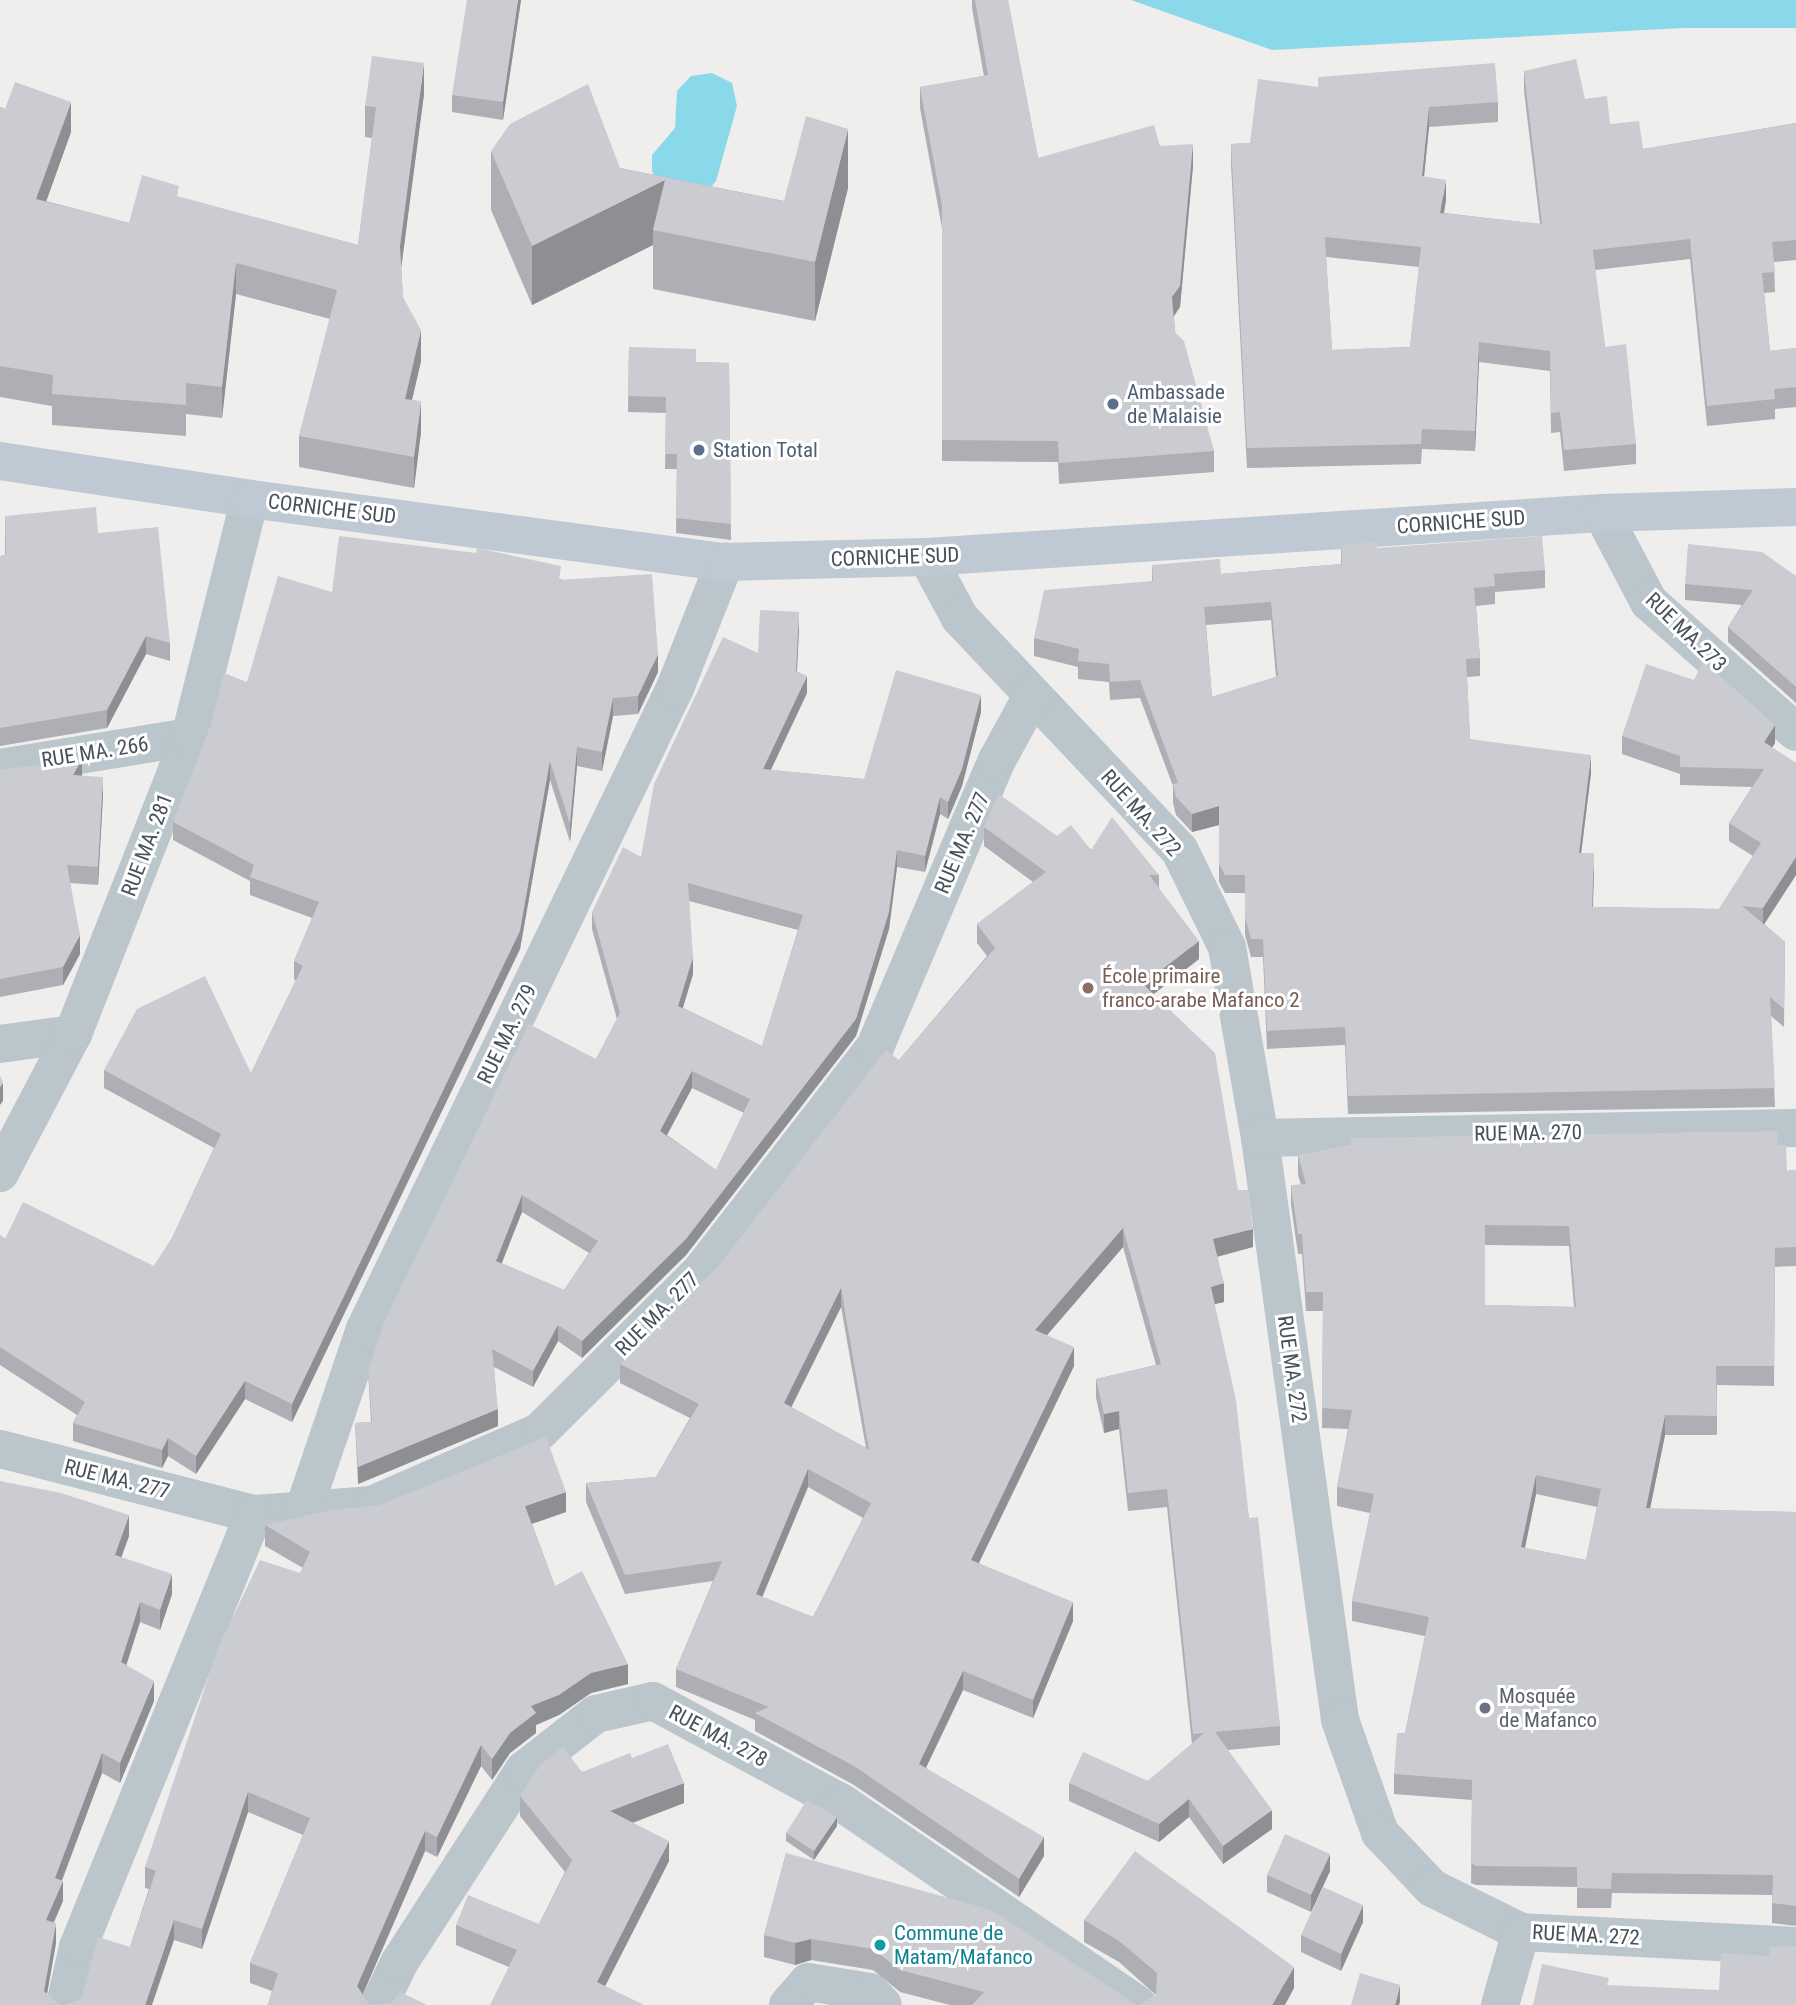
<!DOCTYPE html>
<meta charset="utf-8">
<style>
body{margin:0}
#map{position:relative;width:1796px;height:2005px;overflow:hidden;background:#f0eded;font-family:"Roboto Condensed",sans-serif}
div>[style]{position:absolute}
.water>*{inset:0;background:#89d9ea}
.street>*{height:38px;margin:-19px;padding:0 19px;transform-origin:19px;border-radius:19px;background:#bbc5cc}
.secondary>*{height:38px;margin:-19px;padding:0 19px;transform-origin:19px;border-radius:19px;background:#bec9d4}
.wall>*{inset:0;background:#aeafb5}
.shaded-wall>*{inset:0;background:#8d8f93}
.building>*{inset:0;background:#caccd2}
.dots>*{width:19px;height:19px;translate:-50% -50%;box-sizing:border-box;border:4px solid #fff;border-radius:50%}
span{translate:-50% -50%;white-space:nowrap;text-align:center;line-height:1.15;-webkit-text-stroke:6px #fff;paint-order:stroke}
.service-label{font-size:21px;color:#4e5e75}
.left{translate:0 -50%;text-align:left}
.street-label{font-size:21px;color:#46515a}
.education-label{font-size:21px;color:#785e54}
.worship-label{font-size:21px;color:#5b616d}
.culture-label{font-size:21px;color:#0d838f}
</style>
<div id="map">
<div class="water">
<div style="clip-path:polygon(1131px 0,1796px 0,1796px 28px,1683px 28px,1272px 50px)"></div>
<div style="clip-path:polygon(712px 73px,732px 83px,737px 106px,716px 181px,706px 193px,659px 185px,652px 171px,652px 155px,675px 128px,677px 91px,691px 76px)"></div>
</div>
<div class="street">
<div style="left:1602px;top:513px;width:101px;rotate:62.2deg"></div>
<div style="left:1649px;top:602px;width:196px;rotate:41.5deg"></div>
<div style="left:927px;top:557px;width:69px;rotate:61.6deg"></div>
<div style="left:960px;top:618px;width:320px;rotate:46.6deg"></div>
<div style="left:1180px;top:851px;width:107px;rotate:63.9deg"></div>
<div style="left:1227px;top:947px;width:194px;rotate:80.2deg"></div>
<div style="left:1260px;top:1138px;width:587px;rotate:82.17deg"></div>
<div style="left:1340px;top:1720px;width:120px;rotate:70.5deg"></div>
<div style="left:1380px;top:1833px;width:76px;rotate:46.6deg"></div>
<div style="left:1432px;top:1888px;width:99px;rotate:26.3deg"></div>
<div style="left:1521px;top:1932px;width:275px;rotate:2.9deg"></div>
<div style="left:0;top:768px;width:193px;rotate:-9.3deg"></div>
<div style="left:0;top:1044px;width:74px;rotate:-7.8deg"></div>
<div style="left:1260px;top:1138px;width:536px;rotate:-1.07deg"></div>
<div style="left:0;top:1173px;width:157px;rotate:-62.3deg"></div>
<div style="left:73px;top:1034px;width:319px;rotate:-68.5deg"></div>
<div style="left:190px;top:737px;width:245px;rotate:-75.9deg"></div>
<div style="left:0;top:1449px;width:262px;rotate:14.4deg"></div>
<div style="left:254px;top:1514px;width:118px;rotate:-4.4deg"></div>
<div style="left:372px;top:1505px;width:182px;rotate:-23.6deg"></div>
<div style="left:539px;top:1432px;width:230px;rotate:-44.8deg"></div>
<div style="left:702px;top:1270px;width:282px;rotate:-52.2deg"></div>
<div style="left:875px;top:1047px;width:312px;rotate:-67deg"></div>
<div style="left:997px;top:760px;width:73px;rotate:-61.3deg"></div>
<div style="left:303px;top:1512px;width:193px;rotate:-71.3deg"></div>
<div style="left:365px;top:1329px;width:712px;rotate:-64.19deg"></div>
<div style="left:675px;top:688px;width:136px;rotate:-68.4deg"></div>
<div style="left:65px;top:2005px;width:59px;rotate:-77.4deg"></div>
<div style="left:78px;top:1947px;width:467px;rotate:-67.9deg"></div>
<div style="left:379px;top:2005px;width:47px;rotate:-64.5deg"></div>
<div style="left:399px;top:1963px;width:230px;rotate:-57.1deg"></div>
<div style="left:524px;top:1770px;width:91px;rotate:-37.9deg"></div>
<div style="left:596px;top:1714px;width:58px;rotate:-12.8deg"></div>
<div style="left:653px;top:1701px;width:215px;rotate:28.4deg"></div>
<div style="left:842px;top:1803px;width:358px;rotate:34.3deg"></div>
<div style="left:788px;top:2005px;width:30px;rotate:-49deg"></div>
<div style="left:808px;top:1982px;width:63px;rotate:9.2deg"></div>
<div style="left:870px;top:1992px;width:18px;rotate:45deg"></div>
<div style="left:1500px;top:2005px;width:76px;rotate:-74deg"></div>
</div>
<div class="secondary">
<div style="left:0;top:461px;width:253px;rotate:8.6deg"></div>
<div style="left:250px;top:499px;width:479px;rotate:7.6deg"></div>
<div style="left:725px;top:562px;width:202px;rotate:-1.4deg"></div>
<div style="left:927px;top:557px;width:676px;rotate:-3.73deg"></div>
<div style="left:1602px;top:513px;width:194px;rotate:-1.8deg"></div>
</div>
<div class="wall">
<div style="clip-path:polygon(521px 0,503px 120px,452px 112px,452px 95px)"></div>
<div style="clip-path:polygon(972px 0,1008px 0,1038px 158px,1160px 146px,1193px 166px,1180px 307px,1174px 316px,1175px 332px,1214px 451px,1214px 472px,1059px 484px,1058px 462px,942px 461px,942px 228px,920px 108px,920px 87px,984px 76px,972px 8px)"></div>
<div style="clip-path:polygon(evenodd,1524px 71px,1585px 99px,1610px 124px,1643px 149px,1796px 123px,1796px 260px,1774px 262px,1775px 292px,1764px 293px,1770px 351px,1796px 348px,1796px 407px,1775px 409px,1775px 419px,1707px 426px,1690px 259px,1595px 270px,1605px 347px,1636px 444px,1636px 464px,1564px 471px,1560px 432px,1551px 433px,1550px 371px,1479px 362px,1475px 451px,1422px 449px,1421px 464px,1247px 468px,1231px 164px,1231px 144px,1250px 143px,1318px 87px,1498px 102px,1498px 122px,1429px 127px,1424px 177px,1446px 200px,1444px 213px,1540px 224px,1524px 91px,1524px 71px,1326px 257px,1419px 267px,1410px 347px,1332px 350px,1326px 257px)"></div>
<div style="clip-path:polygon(424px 94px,401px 267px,403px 297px,421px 361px,412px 400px,421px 432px,414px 488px,299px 467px,299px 436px,330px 319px,236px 294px,222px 418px,186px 414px,186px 436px,52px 425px,52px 406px,0 397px,0 107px,71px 132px,46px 201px,129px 223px,179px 197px,358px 245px,372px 138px,365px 137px,365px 106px)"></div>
<div style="clip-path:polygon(491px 151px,620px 168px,784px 201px,848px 188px,815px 321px,653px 289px,653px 245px,532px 305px,491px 210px)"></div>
<div style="clip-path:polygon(629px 347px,696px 362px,729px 363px,731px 540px,676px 533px,677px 469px,665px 469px,666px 413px,628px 412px)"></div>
<div style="clip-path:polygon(5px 516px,98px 533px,170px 643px,170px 661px,146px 654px,107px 728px,0 746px,0 556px,5px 555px)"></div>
<div style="clip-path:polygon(evenodd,1341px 545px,1377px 548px,1545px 570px,1545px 588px,1495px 592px,1495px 604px,1476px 606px,1480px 658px,1480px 676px,1467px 677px,1470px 739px,1591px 773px,1581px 853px,1594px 871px,1593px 907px,1719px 909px,1753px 856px,1729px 841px,1729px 823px,1752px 787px,1680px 785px,1680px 774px,1622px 754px,1622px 736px,1775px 743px,1772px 748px,1796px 763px,1796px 875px,1764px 924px,1785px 942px,1784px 1027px,1771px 1016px,1775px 1107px,1348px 1114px,1345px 1045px,1267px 1049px,1263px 957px,1251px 957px,1245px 935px,1245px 893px,1225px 893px,1219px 882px,1219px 825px,1192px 832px,1176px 815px,1173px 803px,1173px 786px,1140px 698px,1110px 700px,1109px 682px,1078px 679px,1078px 667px,1034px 656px,1034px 638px,1152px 581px,1152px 565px,1221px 574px,1341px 564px,1341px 545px,1271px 620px,1276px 677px,1212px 697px,1206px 625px,1271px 620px)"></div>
<div style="clip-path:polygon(1796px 576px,1796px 703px,1728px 642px,1728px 627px,1742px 605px,1685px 600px,1685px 584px)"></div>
<div style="clip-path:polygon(561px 579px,658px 672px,638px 714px,613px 716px,602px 771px,577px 766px,570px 842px,550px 780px,520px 949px,292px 1422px,245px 1399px,196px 1474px,168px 1456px,162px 1468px,73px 1441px,73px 1423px,77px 1415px,0 1365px,0 1235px,5px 1239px,154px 1266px,172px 1238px,214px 1148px,104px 1088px,104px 1070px,251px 1073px,296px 980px,294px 980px,294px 961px,312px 918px,250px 895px,250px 881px,173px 840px,173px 822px,247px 682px,332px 592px)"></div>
<div style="clip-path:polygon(evenodd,799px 628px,797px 671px,807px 693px,771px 770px,864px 779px,981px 712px,962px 786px,948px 819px,940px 814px,925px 872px,897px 867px,889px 929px,856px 1036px,686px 1255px,582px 1358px,558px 1341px,533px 1387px,494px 1367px,498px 1426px,358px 1484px,355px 1423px,371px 1422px,368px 1371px,596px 1059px,617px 1019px,592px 929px,592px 912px,641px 857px,758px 653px,799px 628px,689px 901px,798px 930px,762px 1046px,683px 1008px,693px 974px,689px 901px,799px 628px,692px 1088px,744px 1113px,716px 1170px,667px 1135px,692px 1088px,799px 628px,522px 1212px,589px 1253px,564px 1290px,501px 1263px,522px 1212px)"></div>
<div style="clip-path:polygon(0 770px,82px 776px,103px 795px,98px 885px,70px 883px,80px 954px,63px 985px,0 997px)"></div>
<div style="clip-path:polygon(evenodd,984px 827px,1057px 836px,1159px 875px,1159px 889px,1199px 959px,1154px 994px,1238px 1190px,1253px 1247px,1217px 1256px,1224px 1302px,1214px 1304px,1249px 1518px,1280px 1726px,1280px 1745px,1228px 1750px,1272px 1829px,1223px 1864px,1189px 1817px,1159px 1842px,1069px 1801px,1069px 1783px,1148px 1781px,1192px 1744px,1167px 1507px,1128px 1511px,1119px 1429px,1104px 1433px,1096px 1398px,1096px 1379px,1156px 1365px,1123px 1247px,1047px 1335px,1074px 1366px,979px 1563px,1073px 1621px,1033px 1718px,963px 1690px,926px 1768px,1044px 1856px,1019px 1897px,854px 1785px,755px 1731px,755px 1720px,676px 1687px,676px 1669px,713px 1581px,625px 1594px,586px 1502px,586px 1483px,656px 1477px,690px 1418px,620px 1383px,620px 1364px,719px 1265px,899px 1060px,987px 956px,977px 943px,977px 924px,1033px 882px,984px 846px,984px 827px,841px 1307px,866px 1448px,791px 1407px,841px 1307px,984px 827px,808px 1487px,863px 1518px,813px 1617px,762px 1597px,808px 1487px)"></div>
<div style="clip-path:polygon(evenodd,1778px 1145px,1787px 1171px,1796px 1170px,1796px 1266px,1775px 1267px,1774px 1386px,1717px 1385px,1717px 1435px,1665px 1435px,1650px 1509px,1796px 1512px,1796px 1926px,1772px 1923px,1772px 1895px,1612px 1893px,1611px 1908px,1577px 1908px,1577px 1887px,1476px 1885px,1471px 1883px,1472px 1800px,1394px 1794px,1394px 1774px,1405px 1733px,1425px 1636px,1352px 1621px,1352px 1601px,1370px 1513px,1337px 1506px,1337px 1487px,1348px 1429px,1322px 1428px,1323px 1311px,1306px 1311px,1302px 1254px,1298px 1254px,1291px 1205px,1291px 1185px,1301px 1185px,1298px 1175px,1298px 1155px,1778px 1145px,1485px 1245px,1569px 1246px,1574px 1307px,1485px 1305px,1485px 1245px,1778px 1145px,1536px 1494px,1597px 1507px,1586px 1560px,1525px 1548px,1536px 1494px)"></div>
<div style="clip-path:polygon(0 1481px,129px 1536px,121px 1557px,172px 1594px,160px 1630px,140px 1622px,126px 1665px,154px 1701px,120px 1783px,102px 1773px,62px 1881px,63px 1901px,54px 1922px,56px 1943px,47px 1994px,0 2005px)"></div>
<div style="clip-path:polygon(566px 1512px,532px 1524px,555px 1586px,628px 1684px,591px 1693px,559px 1715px,536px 1725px,536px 1733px,510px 1753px,492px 1780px,481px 1766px,437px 1857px,425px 1851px,363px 1994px,370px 2005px,268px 2005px,272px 1991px,250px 1983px,250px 1963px,303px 1835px,248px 1812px,202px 1949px,174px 1940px,81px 1999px,130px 1947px,149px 1889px,145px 1888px,145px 1867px,303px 1568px,265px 1546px,265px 1525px)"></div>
<div style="clip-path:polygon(632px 1758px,684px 1803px,633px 1823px,669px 1861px,605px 1986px,509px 1967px,456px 1945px,456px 1925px,539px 1924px,565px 1872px,520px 1816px,520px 1796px,582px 1772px)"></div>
<div style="clip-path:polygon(837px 1826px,814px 1860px,786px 1841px,786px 1833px)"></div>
<div style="clip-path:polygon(786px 1853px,1137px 2005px,950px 2005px,900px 1992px,873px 1970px,811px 1960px,795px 1965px,764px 1957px,764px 1935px)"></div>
<div style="clip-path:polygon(1330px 1871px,1311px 1912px,1267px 1892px,1267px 1875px)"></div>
<div style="clip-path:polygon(1084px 1920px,1294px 1988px,1156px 1995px,1119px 1962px,1084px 1942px)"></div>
<div style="clip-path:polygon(1363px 1922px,1341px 1971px,1301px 1952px,1301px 1935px)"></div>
</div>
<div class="shaded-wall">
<div style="clip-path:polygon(518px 0,521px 0,503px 120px,503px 102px)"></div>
<div style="clip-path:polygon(424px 63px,424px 94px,400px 277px,400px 246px)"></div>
<div style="clip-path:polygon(71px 102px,71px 132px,36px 230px,36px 199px)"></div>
<div style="clip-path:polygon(1429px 107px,1429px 127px,1422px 196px,1422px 176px)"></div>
<div style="clip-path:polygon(848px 129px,848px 188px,815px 321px,815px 262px)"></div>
<div style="clip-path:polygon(1193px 144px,1193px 166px,1180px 307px,1172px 319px,1172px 297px)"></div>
<div style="clip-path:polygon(665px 180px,653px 230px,653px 245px,532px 305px,532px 246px)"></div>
<div style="clip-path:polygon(1446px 180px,1446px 200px,1440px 233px,1440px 213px)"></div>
<div style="clip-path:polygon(236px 263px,236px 294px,222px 418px,222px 387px)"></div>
<div style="clip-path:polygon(421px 330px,421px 361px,405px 430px,405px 399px)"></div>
<div style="clip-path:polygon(1479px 342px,1479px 362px,1475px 451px,1475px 431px)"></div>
<div style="clip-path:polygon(421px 401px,421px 432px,414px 488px,414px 457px)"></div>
<div style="clip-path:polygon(799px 612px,799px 628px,796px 688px,796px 671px)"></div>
<div style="clip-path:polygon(146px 636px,146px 654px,107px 728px,107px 710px)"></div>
<div style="clip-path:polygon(658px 654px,658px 672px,638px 714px,638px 696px)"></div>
<div style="clip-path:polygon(807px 676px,807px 693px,763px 786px,763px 769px)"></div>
<div style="clip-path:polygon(981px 695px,981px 712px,962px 786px,948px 819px,948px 802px)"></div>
<div style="clip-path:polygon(613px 698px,613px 716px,602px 771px,602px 752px)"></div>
<div style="clip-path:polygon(1775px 725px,1775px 743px,1764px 760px,1764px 742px)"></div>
<div style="clip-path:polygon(577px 747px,577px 766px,570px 842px,570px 824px)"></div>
<div style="clip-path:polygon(1591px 755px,1591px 773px,1579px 871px,1579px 853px)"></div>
<div style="clip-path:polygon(82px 759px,82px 777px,73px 775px)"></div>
<div style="clip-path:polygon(550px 761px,550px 780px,520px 949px,292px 1422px,292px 1404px)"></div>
<div style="clip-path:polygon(103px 777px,103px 795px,98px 885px,98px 867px)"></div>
<div style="clip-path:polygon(940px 797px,940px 814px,925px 872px,925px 856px)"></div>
<div style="clip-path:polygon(1219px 806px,1219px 825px,1192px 832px,1192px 814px)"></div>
<div style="clip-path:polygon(897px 850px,897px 867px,889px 929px,856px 1036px,686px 1255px,582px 1358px,582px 1341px,686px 1239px)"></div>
<div style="clip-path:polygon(1594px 853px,1594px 871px,1592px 925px,1592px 907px)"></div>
<div style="clip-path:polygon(1796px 857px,1796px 875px,1763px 926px,1763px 908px)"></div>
<div style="clip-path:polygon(80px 935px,80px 954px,63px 985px,63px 967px)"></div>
<div style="clip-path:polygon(1199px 941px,1199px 959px,1143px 1002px,1143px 984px)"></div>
<div style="clip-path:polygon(693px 957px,693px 974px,678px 1023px,678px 1006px)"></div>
<div style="clip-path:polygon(692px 1071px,692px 1088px,660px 1148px,660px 1131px)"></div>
<div style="clip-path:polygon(3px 1083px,3px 1101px,0 1105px,0 1087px)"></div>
<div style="clip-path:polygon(522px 1195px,522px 1212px,496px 1278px,496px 1261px)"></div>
<div style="clip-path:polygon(1123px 1228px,1123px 1247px,1035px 1349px,1035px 1330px)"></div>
<div style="clip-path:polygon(1253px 1229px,1253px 1247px,1213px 1258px,1213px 1239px)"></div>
<div style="clip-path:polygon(1224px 1283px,1224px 1302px,1211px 1305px,1211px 1287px)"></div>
<div style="clip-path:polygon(841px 1288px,841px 1307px,784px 1422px,784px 1403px)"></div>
<div style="clip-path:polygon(558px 1325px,558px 1341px,533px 1387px,533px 1371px)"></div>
<div style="clip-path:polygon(1074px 1347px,1074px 1366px,971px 1579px,971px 1560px)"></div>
<div style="clip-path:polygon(245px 1381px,245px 1399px,196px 1474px,196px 1456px)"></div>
<div style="clip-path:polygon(498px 1409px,498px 1426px,358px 1484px,358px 1467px)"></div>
<div style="clip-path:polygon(1119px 1411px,1119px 1429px,1104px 1433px,1104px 1414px)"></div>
<div style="clip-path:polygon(1665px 1415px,1665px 1435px,1646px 1528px,1646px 1508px)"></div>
<div style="clip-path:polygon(168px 1438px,168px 1456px,162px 1468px,162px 1450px)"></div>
<div style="clip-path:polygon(808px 1469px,808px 1487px,756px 1612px,756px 1594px)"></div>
<div style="clip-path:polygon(1536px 1475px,1536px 1494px,1521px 1566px,1521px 1547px)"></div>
<div style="clip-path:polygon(566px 1492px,566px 1512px,525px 1526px,525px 1506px)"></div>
<div style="clip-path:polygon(129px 1515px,129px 1536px,115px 1575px,115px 1555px)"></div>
<div style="clip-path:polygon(172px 1574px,172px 1594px,160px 1630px,160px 1610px)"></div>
<div style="clip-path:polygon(140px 1602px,140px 1622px,121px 1682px,121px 1662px)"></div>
<div style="clip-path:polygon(1073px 1602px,1073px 1621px,1033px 1718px,1033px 1700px)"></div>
<div style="clip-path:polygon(628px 1664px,628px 1684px,591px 1693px,559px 1715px,536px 1725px,536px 1733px,510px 1753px,492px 1780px,492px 1759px,510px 1733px,531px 1706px,591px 1673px)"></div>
<div style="clip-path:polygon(963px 1671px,963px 1690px,919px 1782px,919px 1764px)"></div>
<div style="clip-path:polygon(154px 1681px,154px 1701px,120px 1783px,120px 1763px)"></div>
<div style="clip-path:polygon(481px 1745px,481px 1766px,437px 1857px,437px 1837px)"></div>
<div style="clip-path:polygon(102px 1753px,102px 1773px,55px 1898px,55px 1878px)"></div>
<div style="clip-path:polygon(684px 1783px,684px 1803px,610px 1831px,610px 1811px)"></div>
<div style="clip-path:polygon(248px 1792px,248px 1812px,202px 1949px,202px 1929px)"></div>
<div style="clip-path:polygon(1189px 1799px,1189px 1817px,1159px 1842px,1159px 1824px)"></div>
<div style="clip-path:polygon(1272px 1810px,1272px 1829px,1223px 1864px,1223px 1846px)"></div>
<div style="clip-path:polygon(837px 1817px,837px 1826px,814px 1860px,814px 1851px)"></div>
<div style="clip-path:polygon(425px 1831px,425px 1851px,358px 2005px,357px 1986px)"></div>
<div style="clip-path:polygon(1044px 1837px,1044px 1856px,1019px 1897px,1019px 1879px)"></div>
<div style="clip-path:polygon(669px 1841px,669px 1861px,597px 2002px,597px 1982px)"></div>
<div style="clip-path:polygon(1330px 1854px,1330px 1871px,1311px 1912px,1311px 1895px)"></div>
<div style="clip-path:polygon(63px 1881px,63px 1901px,46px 1940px,46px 1920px)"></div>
<div style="clip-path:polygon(1363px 1905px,1363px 1922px,1341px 1971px,1341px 1954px)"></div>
<div style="clip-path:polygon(174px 1920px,174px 1940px,152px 2005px,145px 2005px)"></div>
<div style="clip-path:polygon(56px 1923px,56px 1943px,45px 2005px,44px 1991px)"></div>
<div style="clip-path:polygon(811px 1939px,811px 1960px,795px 1965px,795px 1943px)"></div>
<div style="clip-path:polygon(1294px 1967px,1294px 1988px,1285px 2005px,1272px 2005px)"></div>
<div style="clip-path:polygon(1400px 1985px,1400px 2002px,1399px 2005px,1395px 2005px)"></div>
</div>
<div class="building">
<div style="clip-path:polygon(467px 0,518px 0,503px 102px,452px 95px)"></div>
<div style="clip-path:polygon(975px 0,1008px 0,1038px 158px,1154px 125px,1160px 146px,1193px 144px,1180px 286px,1172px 297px,1175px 332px,1184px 341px,1214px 451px,1059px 463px,1058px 441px,942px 440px,942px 206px,920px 87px,988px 75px)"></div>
<div style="clip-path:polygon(372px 56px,424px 63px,400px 246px,403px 297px,421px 330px,405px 399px,421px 401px,414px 457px,299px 436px,337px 290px,236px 263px,222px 387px,186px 383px,186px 405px,52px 394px,53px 375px,0 366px,0 107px,5px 109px,15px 82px,71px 102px,36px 199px,129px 223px,142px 175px,179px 186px,177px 196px,358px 245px,376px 107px,365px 106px)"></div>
<div style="clip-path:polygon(evenodd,1576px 59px,1585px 99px,1607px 96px,1610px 124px,1639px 121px,1643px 149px,1796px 123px,1796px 240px,1772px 242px,1775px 272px,1762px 273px,1770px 351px,1796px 348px,1796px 387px,1774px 389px,1775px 399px,1707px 406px,1690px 239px,1593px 250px,1605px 347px,1626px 344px,1636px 444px,1564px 450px,1560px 412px,1551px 413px,1550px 351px,1479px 342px,1475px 431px,1422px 429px,1421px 444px,1247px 448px,1231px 144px,1250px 143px,1258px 79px,1318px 87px,1318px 77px,1495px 63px,1498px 102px,1429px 107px,1422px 176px,1446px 180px,1440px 213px,1542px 224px,1524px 71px,1576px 59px,1325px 237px,1421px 247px,1410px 347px,1332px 350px,1325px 237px)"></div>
<div style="clip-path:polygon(588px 84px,620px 168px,784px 201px,806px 116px,848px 129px,815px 262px,653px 230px,665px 180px,532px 246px,491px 151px,510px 124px)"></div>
<div style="clip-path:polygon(629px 347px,696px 349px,696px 362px,729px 363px,731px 524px,676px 518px,677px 454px,665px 454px,666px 397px,628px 396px)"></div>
<div style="clip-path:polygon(96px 507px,98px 533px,158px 527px,170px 643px,146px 636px,107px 710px,0 728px,0 556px,6px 555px,5px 516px)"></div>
<div style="clip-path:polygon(339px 536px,476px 553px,477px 548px,561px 566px,559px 580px,652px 574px,658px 654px,638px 696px,613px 698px,602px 752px,577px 747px,570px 824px,550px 761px,520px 931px,292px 1404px,245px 1381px,196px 1456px,168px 1438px,162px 1450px,73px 1423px,85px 1402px,0 1347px,0 1235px,5px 1239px,23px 1202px,154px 1266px,172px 1238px,221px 1134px,104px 1070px,137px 1009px,205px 976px,251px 1073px,303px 966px,294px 961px,319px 902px,250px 877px,254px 865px,173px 822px,210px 727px,224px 673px,247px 682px,278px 576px,332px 592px)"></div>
<div style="clip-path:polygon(evenodd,1542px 536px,1545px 570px,1494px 574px,1495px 586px,1474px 588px,1480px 658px,1466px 659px,1470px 739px,1591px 755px,1579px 853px,1594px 853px,1592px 907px,1719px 909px,1761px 843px,1729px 823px,1764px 769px,1680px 767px,1680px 756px,1622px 736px,1646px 664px,1694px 680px,1703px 661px,1775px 725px,1764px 742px,1796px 763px,1796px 857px,1763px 908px,1742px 906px,1785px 942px,1784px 1009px,1770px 997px,1775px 1088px,1348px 1096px,1345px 1027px,1267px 1031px,1263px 939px,1251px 939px,1245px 917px,1245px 875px,1225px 875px,1219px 864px,1219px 806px,1192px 814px,1176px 797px,1173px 784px,1178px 783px,1140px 680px,1110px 682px,1109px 664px,1078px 661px,1079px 649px,1034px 638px,1044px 590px,1153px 581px,1152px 565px,1220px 559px,1221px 574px,1342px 564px,1341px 545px,1377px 542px,1377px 548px,1542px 536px,1271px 602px,1278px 676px,1212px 697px,1204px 607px,1271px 602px)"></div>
<div style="clip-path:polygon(1688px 544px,1762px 552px,1796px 576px,1796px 687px,1728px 627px,1753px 590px,1685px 584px)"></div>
<div style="clip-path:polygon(evenodd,760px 610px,799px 612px,796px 671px,807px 676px,763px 769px,864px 779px,896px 670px,981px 695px,962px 769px,948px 802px,940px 797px,925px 856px,897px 850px,889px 912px,856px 1019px,686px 1239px,582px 1341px,558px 1325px,533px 1371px,492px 1349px,498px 1409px,358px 1467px,355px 1423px,372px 1422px,368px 1371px,385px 1320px,529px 1024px,596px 1059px,620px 1013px,592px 912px,623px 847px,641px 857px,654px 784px,723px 637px,758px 653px,760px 610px,688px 883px,803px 915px,762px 1046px,678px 1006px,693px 957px,688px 883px,760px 610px,692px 1071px,750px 1099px,716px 1170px,660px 1131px,692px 1071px,760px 610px,522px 1195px,598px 1241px,564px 1290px,496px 1261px,522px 1195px)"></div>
<div style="clip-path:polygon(82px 759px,73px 775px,103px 777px,98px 867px,67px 865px,80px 935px,63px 967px,0 979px,0 770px)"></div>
<div style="clip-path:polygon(evenodd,999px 794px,1057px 836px,1071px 825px,1091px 850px,1112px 817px,1159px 875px,1149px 875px,1199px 941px,1143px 984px,1215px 1053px,1238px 1190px,1248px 1190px,1253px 1229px,1213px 1239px,1224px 1283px,1211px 1287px,1236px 1400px,1249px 1518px,1258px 1517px,1280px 1726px,1215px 1732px,1272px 1810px,1223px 1846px,1189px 1799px,1159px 1824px,1069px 1783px,1083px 1752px,1148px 1781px,1204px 1733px,1193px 1734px,1167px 1489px,1128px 1493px,1119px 1411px,1104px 1414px,1096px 1379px,1161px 1364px,1123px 1228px,1035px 1330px,1074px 1347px,971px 1560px,1073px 1602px,1033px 1700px,963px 1671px,919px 1764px,1044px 1837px,1019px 1879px,854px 1766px,755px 1713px,769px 1707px,676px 1669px,722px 1561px,625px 1575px,586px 1483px,656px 1477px,699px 1404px,620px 1364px,719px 1265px,886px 1050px,899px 1060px,995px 948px,977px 924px,1046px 872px,984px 827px,999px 794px,841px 1288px,869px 1450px,784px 1403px,841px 1288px,999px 794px,808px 1469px,871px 1503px,813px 1617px,756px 1594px,808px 1469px)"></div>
<div style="clip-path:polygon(0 1075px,3px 1083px,0 1087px)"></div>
<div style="clip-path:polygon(evenodd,1777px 1131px,1778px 1145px,1786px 1145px,1787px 1171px,1796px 1170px,1796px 1247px,1775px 1248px,1774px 1366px,1716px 1366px,1717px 1416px,1665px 1415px,1646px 1508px,1796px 1512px,1796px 1906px,1772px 1903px,1773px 1875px,1612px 1873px,1611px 1889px,1577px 1888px,1577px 1867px,1476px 1866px,1471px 1863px,1472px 1780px,1394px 1774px,1397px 1733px,1405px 1733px,1429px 1617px,1352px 1601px,1374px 1494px,1337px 1487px,1352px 1410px,1322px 1408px,1323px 1292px,1306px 1292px,1302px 1234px,1298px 1234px,1291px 1185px,1306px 1184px,1298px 1155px,1351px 1145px,1350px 1138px,1777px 1131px,1485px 1225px,1569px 1226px,1576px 1307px,1485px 1305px,1485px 1225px,1777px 1131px,1536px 1475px,1601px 1489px,1586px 1560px,1521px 1547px,1536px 1475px)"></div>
<div style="clip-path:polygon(546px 1437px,566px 1492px,525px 1506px,555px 1586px,582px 1571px,628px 1664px,591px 1673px,559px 1695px,531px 1706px,536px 1713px,510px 1733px,492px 1759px,481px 1745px,437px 1837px,425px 1831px,357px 1986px,370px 2005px,391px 2003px,400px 1992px,427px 2005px,268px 2005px,278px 1973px,250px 1963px,310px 1818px,248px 1792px,202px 1929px,174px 1920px,145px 2005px,64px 2005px,81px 1999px,98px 1937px,130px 1947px,156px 1871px,145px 1867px,218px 1648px,260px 1560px,300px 1573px,310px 1552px,265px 1525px,331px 1510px,380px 1505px)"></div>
<div style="clip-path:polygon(0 1481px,61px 1493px,129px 1515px,115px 1555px,172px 1574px,160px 1610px,140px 1602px,121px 1662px,154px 1681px,120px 1763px,102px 1753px,55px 1878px,63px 1881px,46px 1920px,56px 1923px,44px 1991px,60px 2005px,0 2005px)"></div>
<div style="clip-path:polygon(668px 1744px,684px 1783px,610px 1811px,669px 1841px,597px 1982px,644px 2005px,490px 2005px,517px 1950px,456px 1925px,468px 1895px,539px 1924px,572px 1860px,520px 1796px,540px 1765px,563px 1747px,582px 1772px,630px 1753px,632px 1758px)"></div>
<div style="clip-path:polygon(807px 1800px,837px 1817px,814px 1851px,786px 1833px)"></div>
<div style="clip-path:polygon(1285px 1834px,1330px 1854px,1311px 1895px,1267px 1875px)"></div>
<div style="clip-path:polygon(1135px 1851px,1294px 1967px,1272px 2005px,1138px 2005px,1156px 1995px,1157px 1973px,1119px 1941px,1084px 1920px)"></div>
<div style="clip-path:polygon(786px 1853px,992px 1910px,1137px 2005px,972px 2005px,984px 1992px,900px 1970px,873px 1949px,811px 1939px,795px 1943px,764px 1935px)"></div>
<div style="clip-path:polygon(1323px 1887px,1363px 1905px,1341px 1954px,1301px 1935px)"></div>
<div style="clip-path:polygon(1796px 1946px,1796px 2005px,1533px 2005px,1542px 1964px,1609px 1978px,1607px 1985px,1719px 1990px,1721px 1953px,1769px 1956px,1770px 1947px)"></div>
<div style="clip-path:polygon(1360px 1973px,1400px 1985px,1395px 2005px,1351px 2005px)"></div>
</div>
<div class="dots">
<div style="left:1113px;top:404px;background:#5c6f8a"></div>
<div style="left:699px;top:450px;background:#5c6f8a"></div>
<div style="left:1088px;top:988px;background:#8d6e63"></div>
<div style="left:1485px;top:1708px;background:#6b7280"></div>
<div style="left:880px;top:1945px;background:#0f9aa8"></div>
</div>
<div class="service-label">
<span class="left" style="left:1127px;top:404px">Ambassade<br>de Malaisie</span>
<span class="left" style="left:713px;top:450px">Station Total</span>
</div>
<div class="street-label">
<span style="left:332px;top:509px;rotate:7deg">CORNICHE SUD</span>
<span style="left:1461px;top:522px;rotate:-4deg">CORNICHE SUD</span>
<span style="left:895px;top:557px;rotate:-2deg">CORNICHE SUD</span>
<span style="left:1686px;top:632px;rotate:44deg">RUE MA.273</span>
<span style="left:95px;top:752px;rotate:-9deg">RUE MA. 266</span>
<span style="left:1141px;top:813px;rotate:48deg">RUE MA. 272</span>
<span style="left:962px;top:843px;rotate:-67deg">RUE MA. 277</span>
<span style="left:147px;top:845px;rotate:-69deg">RUE MA. 281</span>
<span style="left:507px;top:1034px;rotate:-64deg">RUE MA. 279</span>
<span style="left:1528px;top:1133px;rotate:-1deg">RUE MA. 270</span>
<span style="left:657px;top:1314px;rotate:-45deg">RUE MA. 277</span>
<span style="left:1292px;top:1369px;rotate:82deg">RUE MA. 272</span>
<span style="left:117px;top:1479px;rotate:14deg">RUE MA. 277</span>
<span style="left:718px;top:1736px;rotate:28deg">RUE MA. 278</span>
<span style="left:1586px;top:1935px;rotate:3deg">RUE MA. 272</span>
</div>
<div class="education-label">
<span class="left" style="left:1102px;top:988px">École primaire<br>franco-arabe Mafanco 2</span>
</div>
<div class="worship-label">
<span class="left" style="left:1499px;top:1708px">Mosquée<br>de Mafanco</span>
</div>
<div class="culture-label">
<span class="left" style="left:894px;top:1945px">Commune de<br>Matam/Mafanco</span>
</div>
</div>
